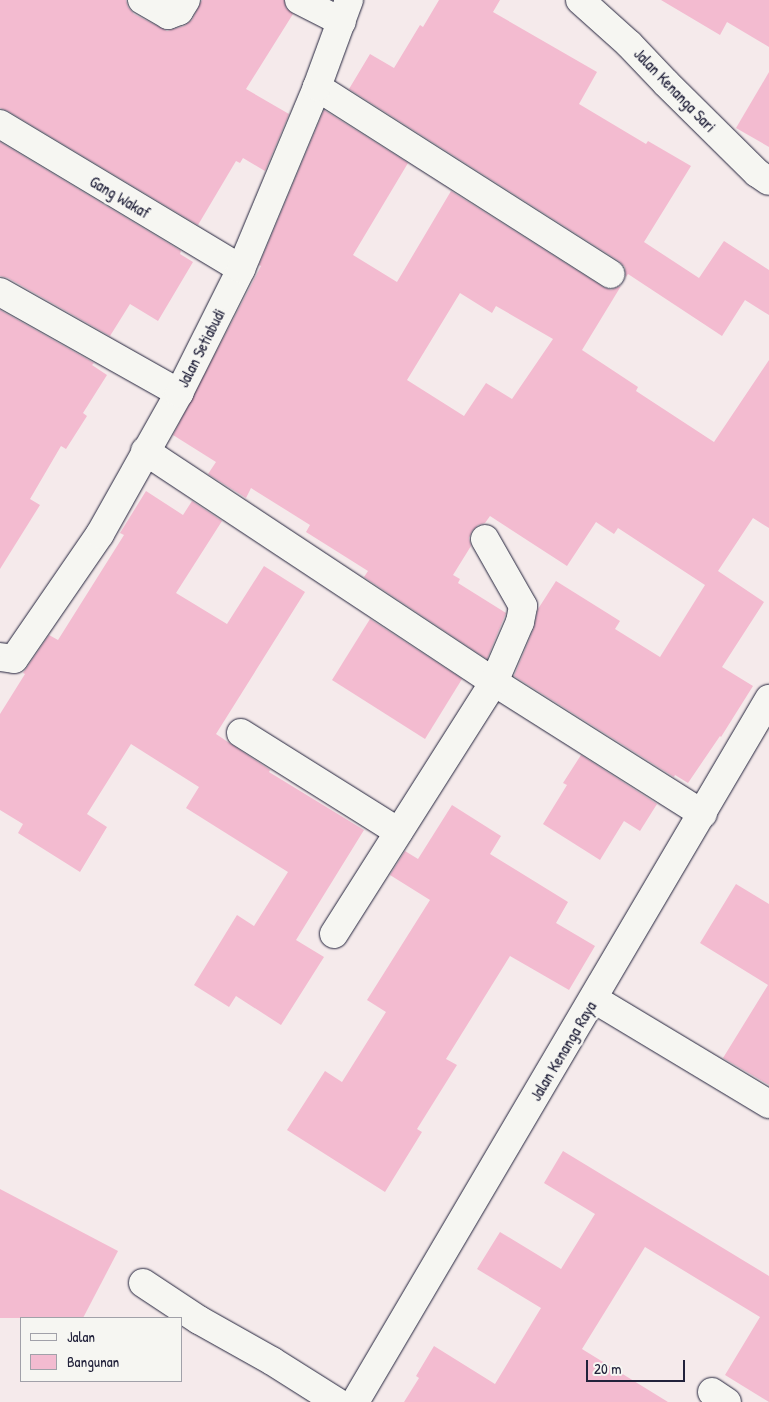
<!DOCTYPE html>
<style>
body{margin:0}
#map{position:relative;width:769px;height:1402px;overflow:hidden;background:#f5eaeb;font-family:"Patrick Hand",sans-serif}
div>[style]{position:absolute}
.building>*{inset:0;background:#f3bbd0}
.roads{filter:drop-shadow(0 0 1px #22223b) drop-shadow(0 0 1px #22223b)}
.minor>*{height:28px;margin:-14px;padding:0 14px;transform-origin:14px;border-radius:14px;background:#f6f6f2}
span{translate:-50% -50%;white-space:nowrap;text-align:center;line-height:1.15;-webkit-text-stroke:5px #f6f6f2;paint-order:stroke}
.street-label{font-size:16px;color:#22223b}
.legend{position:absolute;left:20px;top:1317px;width:162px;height:65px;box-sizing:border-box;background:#f6f6f2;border:1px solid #a1a1a9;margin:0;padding:6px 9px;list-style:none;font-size:15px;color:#22223b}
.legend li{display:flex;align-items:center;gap:10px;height:25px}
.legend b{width:25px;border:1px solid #a1a1a9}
.scale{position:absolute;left:586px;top:1360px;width:99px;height:22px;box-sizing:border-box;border:2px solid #22223b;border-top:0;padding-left:6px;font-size:15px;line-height:18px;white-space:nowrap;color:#22223b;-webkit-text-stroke:4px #f6f6f2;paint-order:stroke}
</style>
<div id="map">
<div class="building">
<div style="clip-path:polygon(0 0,126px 0,128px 7px,134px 14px,167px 31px,184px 26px,192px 20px,202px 0,284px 0,286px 8px,293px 14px,246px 89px,289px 114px,265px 171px,243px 158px,240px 163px,236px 161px,198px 225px,8px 111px,0 108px)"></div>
<div style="clip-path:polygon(439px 0,500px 0,493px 12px,597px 72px,579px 104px,646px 144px,648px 141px,691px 166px,644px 242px,699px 278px,724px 241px,769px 270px,769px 315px,745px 300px,722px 336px,628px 274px,626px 277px,625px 267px,619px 261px,349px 89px,370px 54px,394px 68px,420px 25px,423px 27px)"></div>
<div style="clip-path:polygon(661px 0,769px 0,769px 47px,727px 22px,720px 35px)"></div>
<div style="clip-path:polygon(769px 72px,769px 147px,736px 128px)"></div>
<div style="clip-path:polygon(evenodd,324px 110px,408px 163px,353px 255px,397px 282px,451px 191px,603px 287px,611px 290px,621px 286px,582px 350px,638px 387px,636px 391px,714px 442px,769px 360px,769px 528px,753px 518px,718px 571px,764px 602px,722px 667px,753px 686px,721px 737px,720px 736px,688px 783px,675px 775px,674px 777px,514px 676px,534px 628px,538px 609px,556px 581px,620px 621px,615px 629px,660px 657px,705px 585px,618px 528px,614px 534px,596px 522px,567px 566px,490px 516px,485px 523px,478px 525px,472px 531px,469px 538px,471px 546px,453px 575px,460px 579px,458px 583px,506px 613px,487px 659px,364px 577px,368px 571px,306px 532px,310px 525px,251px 488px,246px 498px,208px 474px,216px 462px,173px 435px,261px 266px,259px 265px,324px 110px,460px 293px,492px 313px,496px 306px,553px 339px,512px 399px,486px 383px,464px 416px,407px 380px,460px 293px)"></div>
<div style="clip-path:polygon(0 142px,181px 251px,180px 254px,193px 262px,158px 321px,130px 304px,110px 336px,8px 278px,0 276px)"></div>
<div style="clip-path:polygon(0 310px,94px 363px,92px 365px,107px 375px,83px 413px,87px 416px,66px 449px,61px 446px,30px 499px,40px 505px,0 569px)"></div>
<div style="clip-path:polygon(146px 491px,183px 515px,192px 501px,222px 521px,176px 593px,227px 624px,264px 566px,305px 592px,216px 734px,270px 770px,269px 772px,364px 830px,296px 940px,324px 957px,281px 1025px,236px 996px,229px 1007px,194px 985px,237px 915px,254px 926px,288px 872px,186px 808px,199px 787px,131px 744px,87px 814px,107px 827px,80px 872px,18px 833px,23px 824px,0 810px,0 714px,25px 674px,23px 673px,49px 635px,58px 640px,124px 535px,120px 533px)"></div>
<div style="clip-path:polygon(370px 619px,462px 679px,425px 739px,332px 680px)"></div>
<div style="clip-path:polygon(581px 755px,657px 804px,640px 831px,624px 821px,600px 860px,543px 824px,567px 785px,563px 783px)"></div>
<div style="clip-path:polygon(452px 805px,501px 836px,490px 854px,568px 902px,556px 923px,595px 946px,569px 990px,510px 956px,446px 1059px,457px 1065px,417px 1129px,422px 1132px,385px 1192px,287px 1130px,325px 1071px,342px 1082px,386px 1012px,367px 1000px,430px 900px,390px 875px,405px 851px,418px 859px)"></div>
<div style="clip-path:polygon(736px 884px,769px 904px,769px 1085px,723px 1058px,768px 985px,700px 943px)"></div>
<div style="clip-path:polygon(563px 1151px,769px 1276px,769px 1402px,725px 1375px,760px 1317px,645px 1247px,582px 1349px,668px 1402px,404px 1402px,419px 1378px,416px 1376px,434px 1346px,495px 1384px,541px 1308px,477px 1269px,500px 1232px,561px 1269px,595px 1214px,544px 1183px)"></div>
<div style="clip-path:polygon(0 1189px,118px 1251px,83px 1318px,0 1318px)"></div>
</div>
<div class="roads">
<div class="minor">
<div style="left:142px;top:0;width:30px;rotate:30deg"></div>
<div style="left:168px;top:15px;width:12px;rotate:-20deg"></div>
<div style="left:179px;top:11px;width:13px;rotate:-58deg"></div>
<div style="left:299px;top:0;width:48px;rotate:27.1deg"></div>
<div style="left:580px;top:0;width:66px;rotate:41.9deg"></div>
<div style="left:629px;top:44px;width:54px;rotate:46.5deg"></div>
<div style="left:666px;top:83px;width:128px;rotate:44.7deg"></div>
<div style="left:757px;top:173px;width:14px;rotate:34deg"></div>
<div style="left:317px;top:87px;width:348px;rotate:32.5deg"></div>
<div style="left:0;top:124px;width:281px;rotate:31deg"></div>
<div style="left:0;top:292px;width:206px;rotate:29.4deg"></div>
<div style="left:145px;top:451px;width:419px;rotate:33.5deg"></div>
<div style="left:494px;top:682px;width:247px;rotate:32.3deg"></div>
<div style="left:0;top:657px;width:14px;rotate:8deg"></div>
<div style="left:14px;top:659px;width:152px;rotate:-55.5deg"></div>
<div style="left:100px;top:534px;width:162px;rotate:-60.7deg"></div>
<div style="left:179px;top:393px;width:139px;rotate:-63.4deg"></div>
<div style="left:241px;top:269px;width:197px;rotate:-67.3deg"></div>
<div style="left:317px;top:87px;width:93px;rotate:-69.8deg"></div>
<div style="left:241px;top:733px;width:186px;rotate:32.1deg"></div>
<div style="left:334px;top:934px;width:299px;rotate:-57.6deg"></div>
<div style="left:494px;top:682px;width:65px;rotate:-66.6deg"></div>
<div style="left:520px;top:622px;width:16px;rotate:-79deg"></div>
<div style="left:523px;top:606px;width:77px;rotate:-119.6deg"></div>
<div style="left:594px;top:999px;width:204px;rotate:31deg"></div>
<div style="left:143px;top:1283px;width:67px;rotate:33.5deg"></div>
<div style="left:199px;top:1320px;width:84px;rotate:29.3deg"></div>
<div style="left:272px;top:1361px;width:77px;rotate:32.2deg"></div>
<div style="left:712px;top:1392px;width:18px;rotate:34deg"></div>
<div style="left:355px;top:1402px;width:816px;rotate:-59.51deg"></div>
</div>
</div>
<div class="street-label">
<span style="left:675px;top:90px;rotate:46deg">Jalan Kenanga Sari</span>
<span style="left:120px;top:197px;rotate:31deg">Gang Wakaf</span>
<span style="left:201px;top:348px;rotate:-63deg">Jalan Setiabudi</span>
<span style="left:563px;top:1051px;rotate:-59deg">Jalan Kenanga Raya</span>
</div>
<ul class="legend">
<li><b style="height:6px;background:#f6f6f2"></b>Jalan</li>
<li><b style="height:14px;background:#f3bbd0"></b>Bangunan</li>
</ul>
<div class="scale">20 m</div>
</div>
